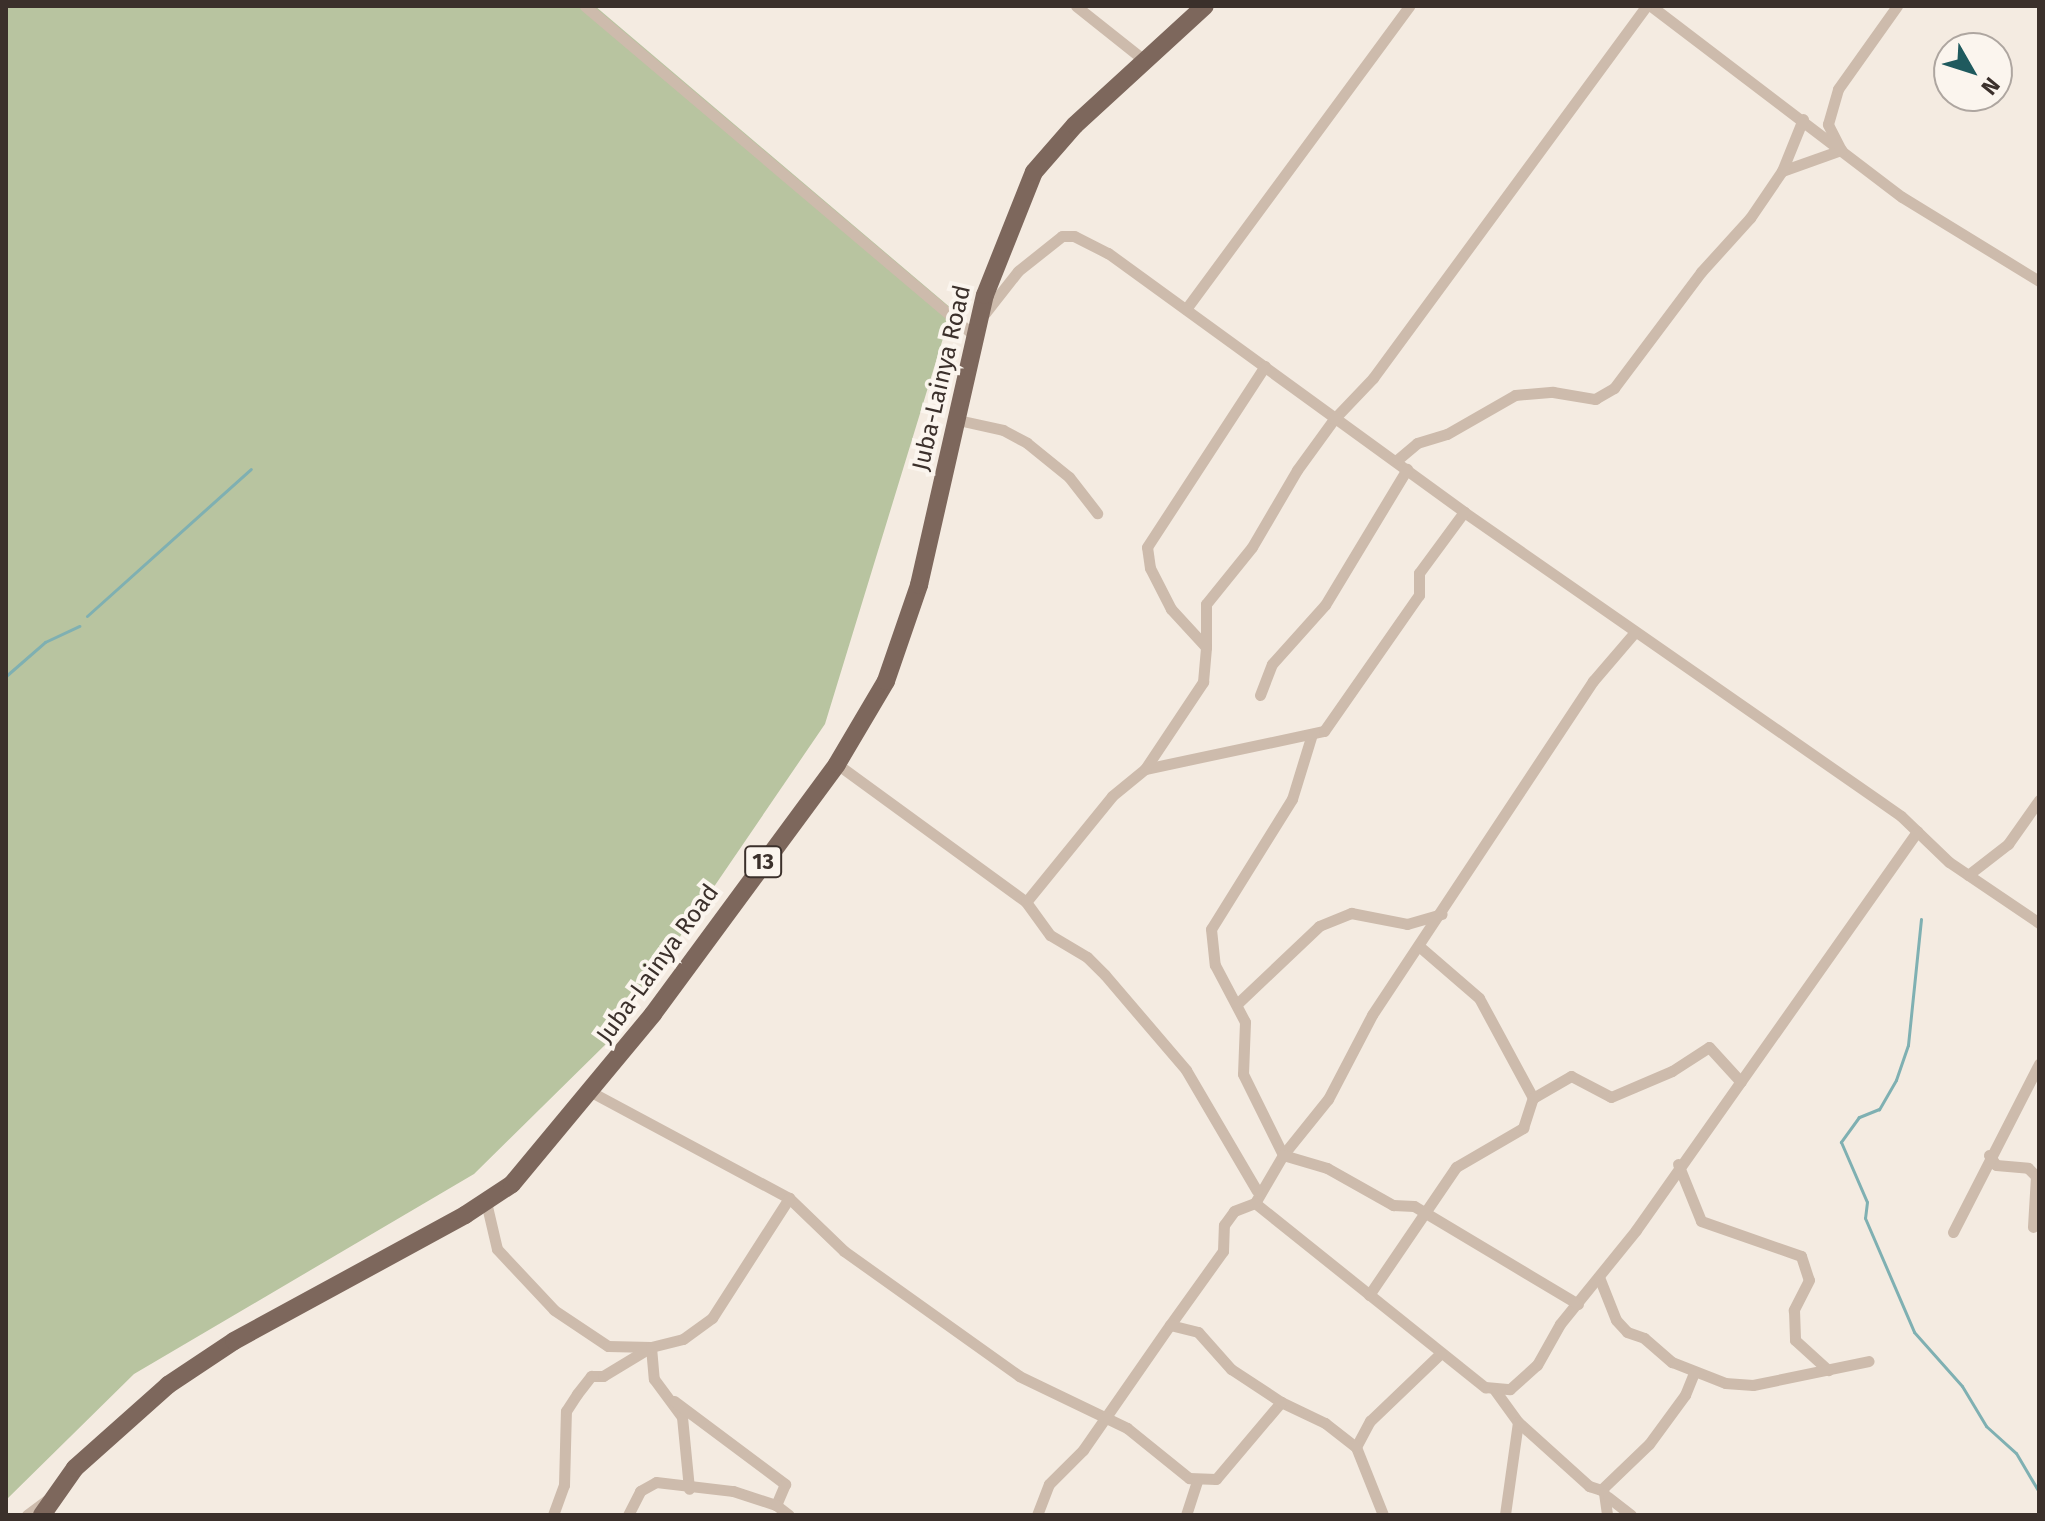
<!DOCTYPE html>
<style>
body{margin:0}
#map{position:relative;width:2045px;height:1521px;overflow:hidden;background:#f4ebe1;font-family:"Fira Sans",sans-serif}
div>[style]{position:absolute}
.green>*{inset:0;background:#b8c4a0}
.stream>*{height:3px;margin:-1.5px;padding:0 1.5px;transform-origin:1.5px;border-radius:1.5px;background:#7fb0b2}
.street>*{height:11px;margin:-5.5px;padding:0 5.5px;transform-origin:5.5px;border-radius:5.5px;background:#cdbbac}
.primary>*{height:18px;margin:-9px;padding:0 9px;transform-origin:9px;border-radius:9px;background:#7d675c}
span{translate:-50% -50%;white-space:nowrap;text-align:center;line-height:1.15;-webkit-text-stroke:8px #fbf5ee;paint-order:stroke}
.shield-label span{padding:2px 6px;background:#fbf5ee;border:2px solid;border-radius:6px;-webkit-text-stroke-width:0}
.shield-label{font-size:22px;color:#3b302b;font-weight:700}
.street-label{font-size:24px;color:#3b302b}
.frame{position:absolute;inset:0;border:8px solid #3b302b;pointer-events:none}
.north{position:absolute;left:1933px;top:32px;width:80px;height:80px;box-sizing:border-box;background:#fbf5ee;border:2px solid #aea6a0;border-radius:50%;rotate:129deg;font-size:22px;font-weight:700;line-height:32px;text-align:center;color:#3b302b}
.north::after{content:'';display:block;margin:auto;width:28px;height:36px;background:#1f5a5e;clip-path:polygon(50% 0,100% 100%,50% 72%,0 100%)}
</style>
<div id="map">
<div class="green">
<div style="clip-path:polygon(6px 6px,595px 6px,952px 309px,825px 724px,608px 1042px,474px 1174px,134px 1374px,6px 1500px)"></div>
</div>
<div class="stream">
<div style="left:87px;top:616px;width:220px;rotate:-41.9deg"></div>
<div style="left:6px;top:676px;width:52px;rotate:-41.1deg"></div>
<div style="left:45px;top:642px;width:38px;rotate:-25deg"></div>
<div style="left:1921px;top:919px;width:127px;rotate:95.9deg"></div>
<div style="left:1908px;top:1045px;width:37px;rotate:109deg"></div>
<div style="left:1896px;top:1080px;width:34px;rotate:120deg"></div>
<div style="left:1879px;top:1109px;width:22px;rotate:158deg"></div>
<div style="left:1859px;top:1117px;width:31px;rotate:126deg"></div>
<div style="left:1841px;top:1142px;width:65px;rotate:66.6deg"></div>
<div style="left:1867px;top:1202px;width:16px;rotate:97deg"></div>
<div style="left:1865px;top:1218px;width:124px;rotate:66.7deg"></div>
<div style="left:1914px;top:1332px;width:72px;rotate:48.4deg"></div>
<div style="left:1962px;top:1386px;width:47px;rotate:59deg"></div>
<div style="left:1986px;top:1426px;width:40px;rotate:42deg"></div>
<div style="left:2016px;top:1453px;width:45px;rotate:59.5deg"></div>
</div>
<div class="street">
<div style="left:585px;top:6px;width:514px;rotate:40.26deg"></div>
<div style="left:1076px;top:6px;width:87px;rotate:38.5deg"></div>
<div style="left:1651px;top:6px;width:315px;rotate:37.3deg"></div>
<div style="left:1902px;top:197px;width:161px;rotate:31.5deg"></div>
<div style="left:1782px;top:171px;width:63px;rotate:-19.6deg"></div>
<div style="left:1841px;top:150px;width:29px;rotate:-117deg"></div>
<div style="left:1828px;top:124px;width:36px;rotate:-74deg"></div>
<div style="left:1838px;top:89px;width:102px;rotate:-54.6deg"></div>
<div style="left:1186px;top:309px;width:376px;rotate:-53.6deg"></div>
<div style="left:985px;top:313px;width:53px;rotate:-51.8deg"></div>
<div style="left:1018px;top:271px;width:56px;rotate:-38.5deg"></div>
<div style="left:1062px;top:236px;width:12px"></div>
<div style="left:1074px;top:236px;width:38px;rotate:27deg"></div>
<div style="left:1108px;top:253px;width:440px;rotate:36deg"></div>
<div style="left:1464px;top:512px;width:532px;rotate:34.82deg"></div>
<div style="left:1901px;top:816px;width:66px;rotate:43.8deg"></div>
<div style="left:1949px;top:862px;width:109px;rotate:34.1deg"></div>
<div style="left:958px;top:420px;width:46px;rotate:12.5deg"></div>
<div style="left:1003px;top:430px;width:27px;rotate:28deg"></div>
<div style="left:1027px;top:443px;width:54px;rotate:39deg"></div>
<div style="left:1069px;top:477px;width:46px;rotate:52.1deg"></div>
<div style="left:1397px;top:460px;width:26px;rotate:-40deg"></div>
<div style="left:1417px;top:443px;width:31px;rotate:-17deg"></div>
<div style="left:1447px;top:434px;width:78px;rotate:-29.8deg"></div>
<div style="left:1515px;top:395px;width:38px;rotate:-5deg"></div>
<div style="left:1553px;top:392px;width:43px;rotate:9.5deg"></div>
<div style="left:1595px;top:399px;width:22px;rotate:-30deg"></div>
<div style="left:1614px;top:388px;width:145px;rotate:-53.1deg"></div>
<div style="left:1701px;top:272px;width:73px;rotate:-47.8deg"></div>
<div style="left:1750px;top:218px;width:57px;rotate:-55.8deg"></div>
<div style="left:1782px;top:171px;width:56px;rotate:-68deg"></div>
<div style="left:1635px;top:632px;width:65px;rotate:130.6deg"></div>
<div style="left:1593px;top:681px;width:400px;rotate:123.5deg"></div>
<div style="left:1372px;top:1015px;width:95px;rotate:117.6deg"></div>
<div style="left:1328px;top:1099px;width:72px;rotate:128.8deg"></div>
<div style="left:1283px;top:1155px;width:56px;rotate:120.3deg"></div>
<div style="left:1255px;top:1203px;width:295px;rotate:38.7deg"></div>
<div style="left:1485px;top:1387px;width:25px;rotate:5deg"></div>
<div style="left:1510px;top:1389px;width:36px;rotate:-42deg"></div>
<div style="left:1537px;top:1365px;width:47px;rotate:-60.7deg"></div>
<div style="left:1560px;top:1324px;width:121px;rotate:-51deg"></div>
<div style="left:1636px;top:1230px;width:488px;rotate:-54.8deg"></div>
<div style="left:1206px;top:647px;width:43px;rotate:-90deg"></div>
<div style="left:1206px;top:604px;width:73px;rotate:-51.1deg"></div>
<div style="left:1252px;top:547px;width:89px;rotate:-59.7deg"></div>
<div style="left:1297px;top:470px;width:63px;rotate:-54deg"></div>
<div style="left:1334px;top:419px;width:57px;rotate:-46.4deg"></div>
<div style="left:1373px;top:378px;width:461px;rotate:-53.7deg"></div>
<div style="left:1260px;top:695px;width:33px;rotate:-69deg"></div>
<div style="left:1272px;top:664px;width:79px;rotate:-48.1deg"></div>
<div style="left:1325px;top:605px;width:159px;rotate:-58.9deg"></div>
<div style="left:1312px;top:734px;width:68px;rotate:107.1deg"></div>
<div style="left:1292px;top:799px;width:153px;rotate:121.9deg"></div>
<div style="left:1211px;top:929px;width:36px;rotate:84deg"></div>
<div style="left:1215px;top:965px;width:64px;rotate:62.2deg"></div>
<div style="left:1245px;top:1022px;width:52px;rotate:92.2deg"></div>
<div style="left:1243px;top:1074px;width:90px;rotate:63.7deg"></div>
<div style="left:1283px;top:1155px;width:46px;rotate:16.5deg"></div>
<div style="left:1327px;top:1168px;width:76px;rotate:29.3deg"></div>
<div style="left:1393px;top:1205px;width:21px;rotate:3deg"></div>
<div style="left:1414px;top:1206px;width:191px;rotate:30.9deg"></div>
<div style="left:837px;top:764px;width:234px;rotate:36.1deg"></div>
<div style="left:1026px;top:902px;width:136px;rotate:-50.9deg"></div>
<div style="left:1112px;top:796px;width:43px;rotate:-39.3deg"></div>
<div style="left:1145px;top:769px;width:183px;rotate:-12deg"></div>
<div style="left:1324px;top:731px;width:166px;rotate:-55.1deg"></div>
<div style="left:1419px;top:595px;width:22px;rotate:-90deg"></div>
<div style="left:1419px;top:573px;width:76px;rotate:-53.6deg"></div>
<div style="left:1145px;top:769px;width:105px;rotate:-56.3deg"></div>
<div style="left:1203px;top:682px;width:35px;rotate:-85deg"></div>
<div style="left:1206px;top:647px;width:52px;rotate:-132.6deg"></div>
<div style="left:1171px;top:609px;width:46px;rotate:-117.1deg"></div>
<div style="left:1150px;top:568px;width:21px;rotate:-98deg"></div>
<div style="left:1147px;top:547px;width:216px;rotate:-56.9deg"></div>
<div style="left:1968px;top:875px;width:51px;rotate:-37.8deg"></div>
<div style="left:2008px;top:844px;width:54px;rotate:-54.8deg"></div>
<div style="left:1026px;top:902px;width:41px;rotate:54deg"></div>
<div style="left:1050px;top:935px;width:43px;rotate:30.7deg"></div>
<div style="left:1087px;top:957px;width:25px;rotate:45deg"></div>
<div style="left:1105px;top:975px;width:125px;rotate:49.5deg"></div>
<div style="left:1186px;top:1070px;width:140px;rotate:59.6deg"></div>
<div style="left:1420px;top:947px;width:78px;rotate:40.8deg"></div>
<div style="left:1479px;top:998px;width:114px;rotate:61.6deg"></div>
<div style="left:1238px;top:1003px;width:112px;rotate:-43.5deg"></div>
<div style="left:1319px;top:926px;width:35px;rotate:-22deg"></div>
<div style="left:1351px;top:913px;width:57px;rotate:11.1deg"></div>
<div style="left:1407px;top:924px;width:36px;rotate:-16deg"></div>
<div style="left:593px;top:1093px;width:222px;rotate:28.2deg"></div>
<div style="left:789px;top:1198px;width:76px;rotate:43.9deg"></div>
<div style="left:844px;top:1251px;width:215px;rotate:35.5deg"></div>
<div style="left:1019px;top:1376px;width:120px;rotate:25.7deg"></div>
<div style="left:1127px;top:1428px;width:80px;rotate:38.9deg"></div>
<div style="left:1189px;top:1478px;width:27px;rotate:2deg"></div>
<div style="left:1216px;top:1479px;width:101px;rotate:-49.8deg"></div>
<div style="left:1281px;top:1402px;width:49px;rotate:25.5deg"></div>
<div style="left:1325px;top:1423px;width:39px;rotate:38deg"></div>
<div style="left:1356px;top:1447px;width:73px;rotate:68.3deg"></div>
<div style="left:1989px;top:1155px;width:12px;rotate:55deg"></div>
<div style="left:1996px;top:1165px;width:32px;rotate:5deg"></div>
<div style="left:2028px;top:1168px;width:11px;rotate:45deg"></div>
<div style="left:2036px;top:1176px;width:51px;rotate:93.4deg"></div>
<div style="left:1678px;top:1164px;width:61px;rotate:68deg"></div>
<div style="left:1701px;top:1221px;width:106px;rotate:19.3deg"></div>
<div style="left:1801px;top:1256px;width:25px;rotate:72deg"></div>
<div style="left:1809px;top:1280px;width:34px;rotate:117deg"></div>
<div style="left:1794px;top:1310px;width:30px;rotate:88deg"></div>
<div style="left:1795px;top:1340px;width:45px;rotate:42.3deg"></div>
<div style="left:486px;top:1202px;width:48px;rotate:76.8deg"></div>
<div style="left:497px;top:1249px;width:83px;rotate:46.9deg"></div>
<div style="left:554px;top:1310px;width:65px;rotate:33.7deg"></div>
<div style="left:608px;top:1346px;width:43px;rotate:1.3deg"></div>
<div style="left:651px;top:1347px;width:32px;rotate:85deg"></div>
<div style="left:654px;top:1379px;width:47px;rotate:53.6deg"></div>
<div style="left:682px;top:1417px;width:72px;rotate:84.4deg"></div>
<div style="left:1953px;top:1232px;width:189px;rotate:-62.9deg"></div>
<div style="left:1599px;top:1277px;width:46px;rotate:68.4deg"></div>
<div style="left:1616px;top:1320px;width:16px;rotate:47deg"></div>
<div style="left:1627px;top:1332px;width:18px;rotate:19deg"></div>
<div style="left:1644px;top:1338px;width:37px;rotate:41deg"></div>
<div style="left:1672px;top:1362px;width:57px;rotate:21.6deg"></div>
<div style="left:1725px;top:1383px;width:28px;rotate:4deg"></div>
<div style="left:1753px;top:1385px;width:118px;rotate:-11.7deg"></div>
<div style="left:1369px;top:1295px;width:155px;rotate:-55.8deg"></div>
<div style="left:1456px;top:1167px;width:78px;rotate:-30.2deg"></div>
<div style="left:1523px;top:1128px;width:32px;rotate:-72deg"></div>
<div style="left:1533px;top:1098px;width:44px;rotate:-30.1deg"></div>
<div style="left:1571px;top:1076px;width:45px;rotate:27.7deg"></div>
<div style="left:1611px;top:1097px;width:66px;rotate:-23.1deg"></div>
<div style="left:1672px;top:1071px;width:44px;rotate:-33deg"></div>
<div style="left:1709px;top:1047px;width:47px;rotate:47.6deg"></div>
<div style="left:1170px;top:1325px;width:91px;rotate:-54.4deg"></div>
<div style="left:1223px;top:1251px;width:26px;rotate:-88deg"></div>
<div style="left:1224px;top:1225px;width:17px;rotate:-54deg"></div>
<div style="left:1234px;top:1211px;width:22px;rotate:-21deg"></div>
<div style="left:1494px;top:1389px;width:41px;rotate:54deg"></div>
<div style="left:1518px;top:1422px;width:94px;rotate:98deg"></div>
<div style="left:674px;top:1401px;width:139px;rotate:36.8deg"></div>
<div style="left:785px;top:1484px;width:23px;rotate:113deg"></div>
<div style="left:1518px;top:1422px;width:96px;rotate:42deg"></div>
<div style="left:1589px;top:1486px;width:13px;rotate:18deg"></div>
<div style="left:1601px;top:1490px;width:66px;rotate:-43.8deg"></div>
<div style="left:1649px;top:1444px;width:61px;rotate:-53.7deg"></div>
<div style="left:1685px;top:1395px;width:24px;rotate:-68deg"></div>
<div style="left:1356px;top:1447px;width:30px;rotate:-62deg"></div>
<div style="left:1370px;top:1421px;width:98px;rotate:-43.8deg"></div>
<div style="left:1604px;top:1493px;width:22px;rotate:82deg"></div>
<div style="left:1608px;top:1497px;width:29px;rotate:38deg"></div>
<div style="left:27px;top:1515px;width:26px;rotate:-37deg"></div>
<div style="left:553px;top:1515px;width:32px;rotate:-70deg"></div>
<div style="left:564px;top:1485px;width:74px;rotate:-88.5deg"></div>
<div style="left:566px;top:1411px;width:20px;rotate:-57deg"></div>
<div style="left:577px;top:1394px;width:23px;rotate:-52deg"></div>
<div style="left:591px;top:1376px;width:12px"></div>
<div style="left:603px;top:1376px;width:56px;rotate:-31.1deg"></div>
<div style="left:651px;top:1347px;width:33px;rotate:-14deg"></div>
<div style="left:683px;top:1339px;width:36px;rotate:-36deg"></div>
<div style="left:712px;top:1318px;width:143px;rotate:-57.3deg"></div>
<div style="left:628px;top:1515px;width:27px;rotate:-63deg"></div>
<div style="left:640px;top:1491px;width:18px;rotate:-29deg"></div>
<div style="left:656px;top:1482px;width:78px;rotate:6.7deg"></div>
<div style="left:733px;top:1491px;width:45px;rotate:18deg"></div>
<div style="left:776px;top:1505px;width:16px;rotate:38deg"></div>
<div style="left:1037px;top:1515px;width:33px;rotate:-69deg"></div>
<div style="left:1049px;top:1484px;width:48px;rotate:-45deg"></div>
<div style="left:1083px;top:1450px;width:152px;rotate:-55.2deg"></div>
<div style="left:1170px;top:1325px;width:29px;rotate:14deg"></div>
<div style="left:1198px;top:1332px;width:50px;rotate:48.3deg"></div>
<div style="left:1231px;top:1369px;width:60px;rotate:33.4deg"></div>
<div style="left:1186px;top:1515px;width:36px;rotate:-72deg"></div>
</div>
<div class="primary">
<div style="left:42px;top:1515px;width:57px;rotate:-54.9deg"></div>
<div style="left:75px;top:1468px;width:125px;rotate:-41.7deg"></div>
<div style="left:168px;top:1385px;width:79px;rotate:-33.7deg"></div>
<div style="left:234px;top:1341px;width:263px;rotate:-28.6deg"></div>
<div style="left:465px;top:1215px;width:56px;rotate:-33.4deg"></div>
<div style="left:512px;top:1184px;width:221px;rotate:-50.3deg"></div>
<div style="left:653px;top:1014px;width:310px;rotate:-53.6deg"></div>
<div style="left:837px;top:764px;width:96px;rotate:-59.4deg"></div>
<div style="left:886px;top:681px;width:102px;rotate:-71deg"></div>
<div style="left:919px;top:585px;width:297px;rotate:-77.2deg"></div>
<div style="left:985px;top:295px;width:132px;rotate:-68.3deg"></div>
<div style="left:1034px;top:172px;width:62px;rotate:-48.9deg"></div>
<div style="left:1075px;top:125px;width:176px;rotate:-42.5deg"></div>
</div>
<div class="shield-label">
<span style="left:763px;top:862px">13</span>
</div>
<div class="street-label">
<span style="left:942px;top:378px;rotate:-77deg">Juba-Lainya Road</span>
<span style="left:658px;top:964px;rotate:-54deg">Juba-Lainya Road</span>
</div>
<div class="frame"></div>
<div class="north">N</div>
</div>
